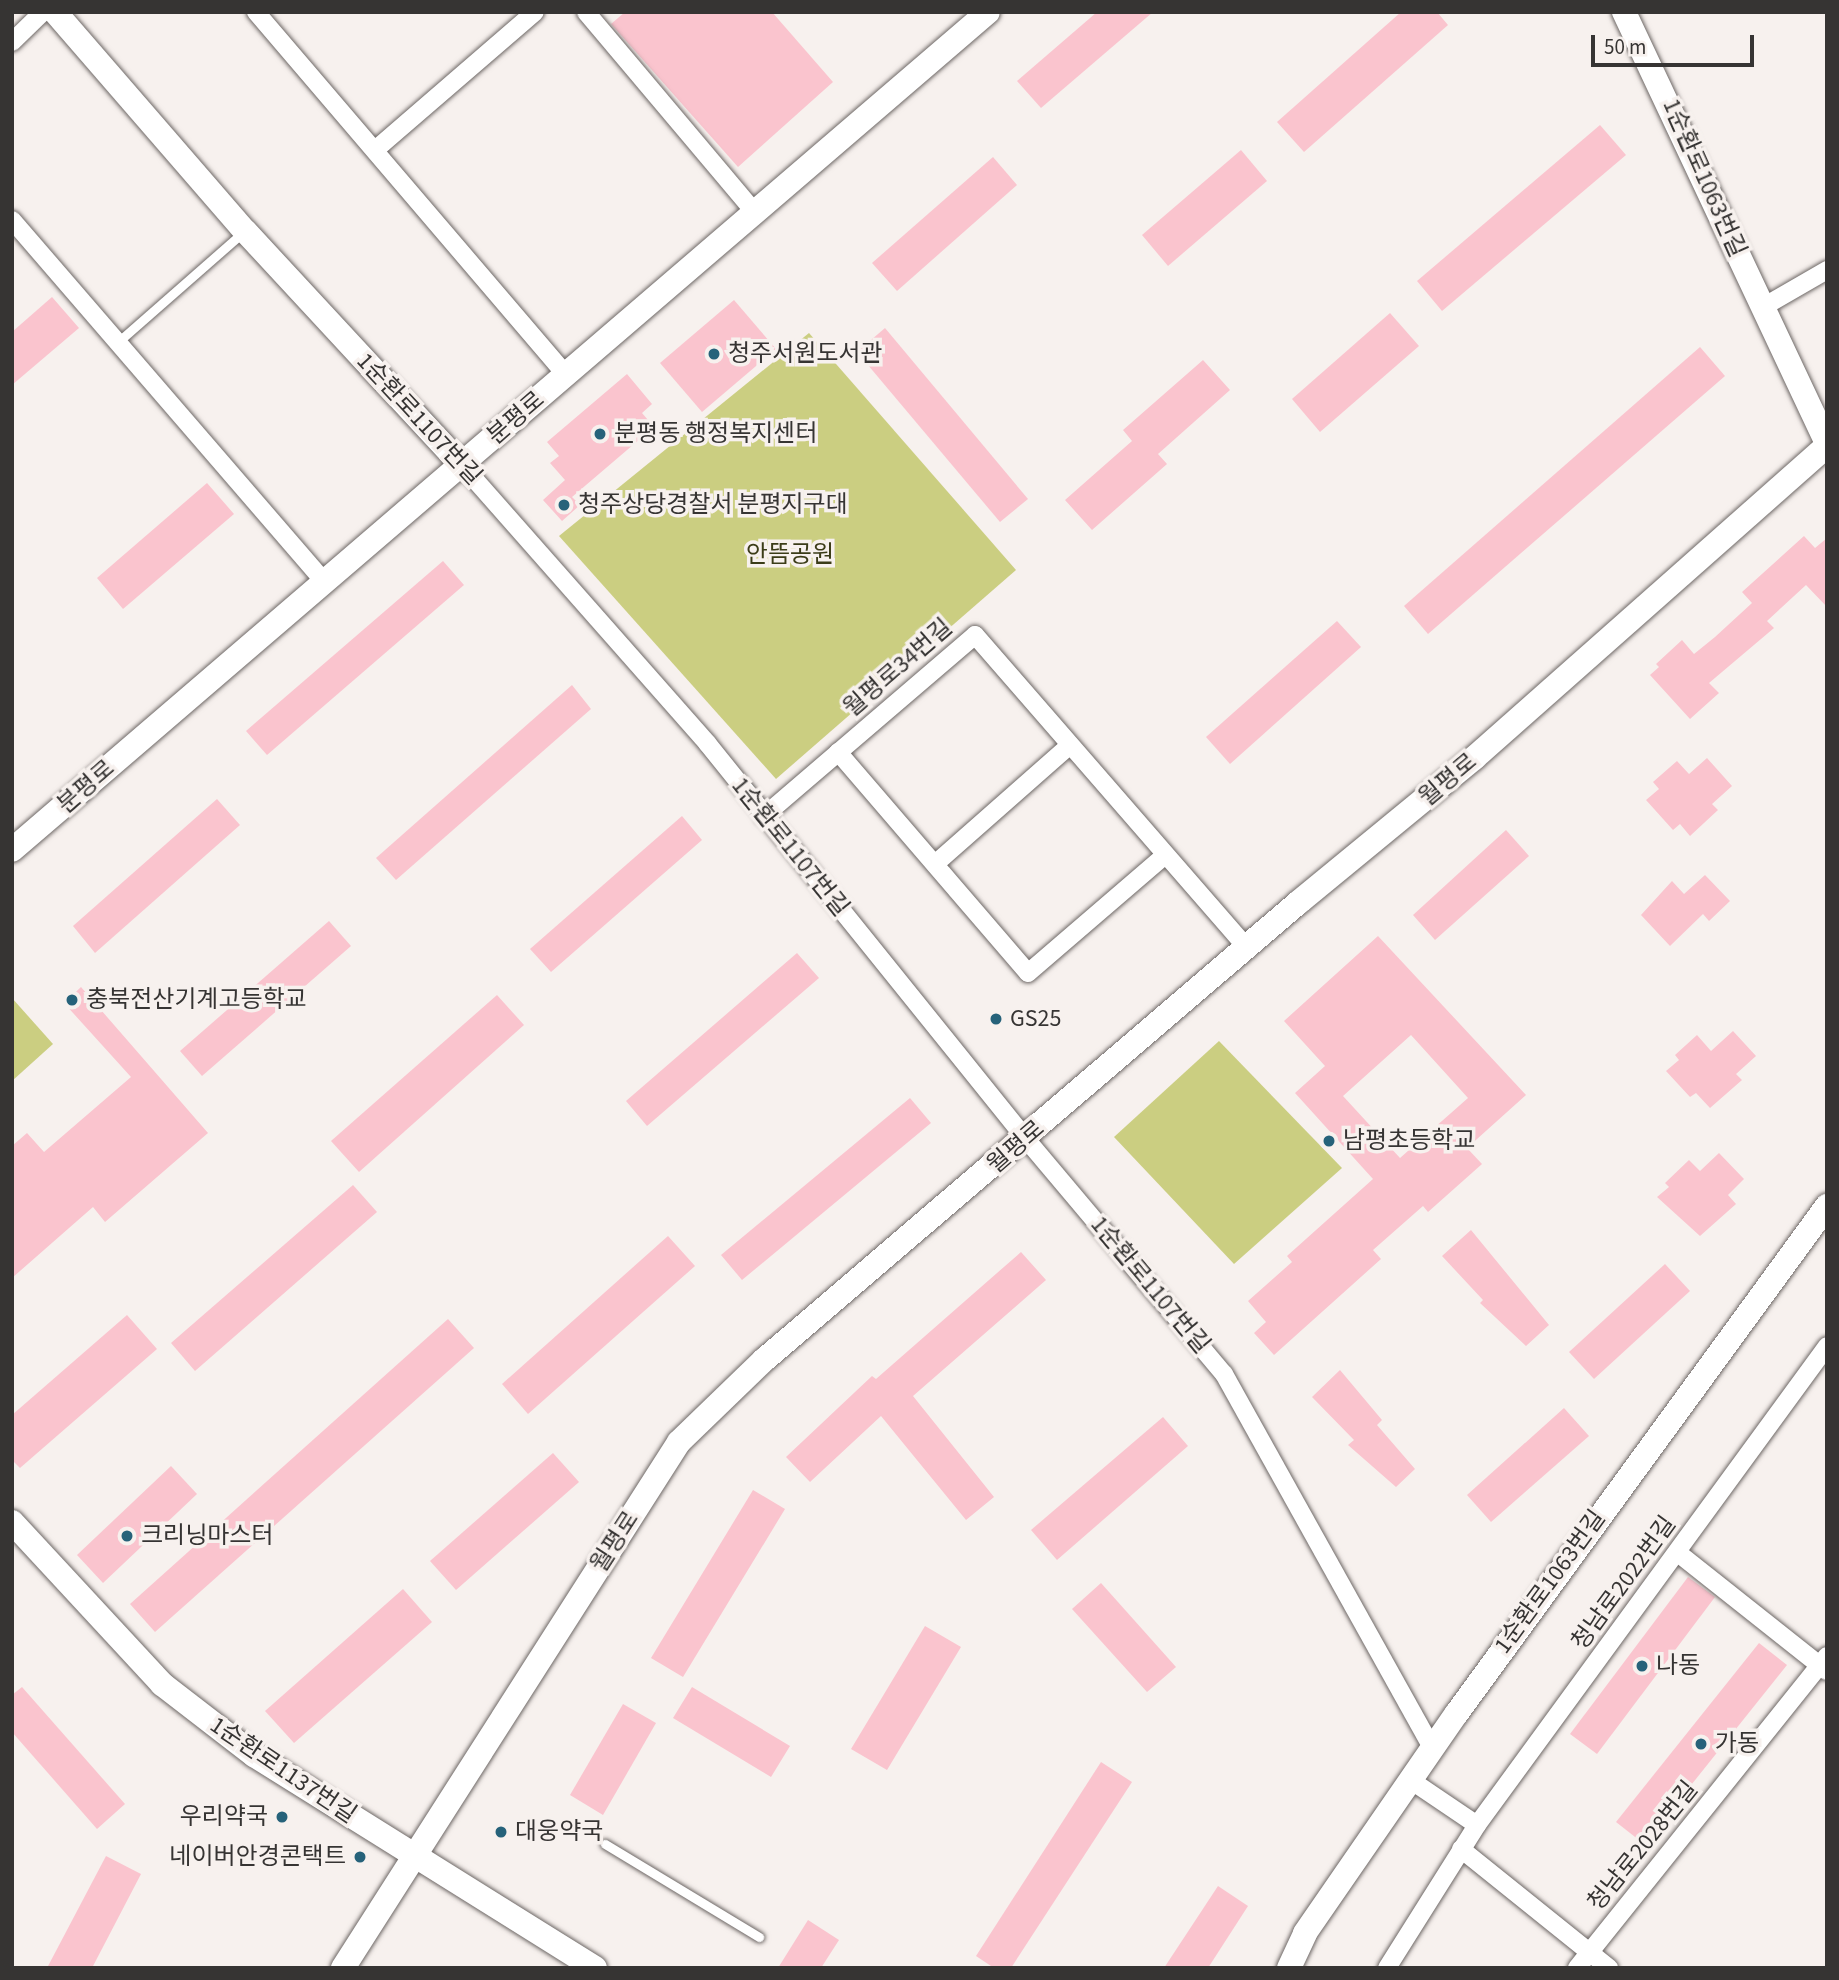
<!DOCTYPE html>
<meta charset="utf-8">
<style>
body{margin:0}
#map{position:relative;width:1839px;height:1980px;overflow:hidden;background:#f7f1ee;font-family:"Source Sans 3","Noto Sans KR",sans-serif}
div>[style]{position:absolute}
.green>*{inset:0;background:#cbce81}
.building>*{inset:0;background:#fac4ce}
.roads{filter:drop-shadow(0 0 2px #6d6765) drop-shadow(0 0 2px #6d6765)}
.lane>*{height:9px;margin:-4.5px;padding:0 4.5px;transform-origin:4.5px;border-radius:4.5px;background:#fff}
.street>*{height:18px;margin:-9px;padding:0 9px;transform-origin:9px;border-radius:9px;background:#fff}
.secondary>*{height:24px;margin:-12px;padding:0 12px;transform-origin:12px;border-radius:12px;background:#fff}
.dots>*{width:19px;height:19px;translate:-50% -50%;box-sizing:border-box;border:4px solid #f7f1ee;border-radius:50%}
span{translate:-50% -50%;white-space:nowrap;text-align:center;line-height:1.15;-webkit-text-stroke:7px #f7f1ee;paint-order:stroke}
.street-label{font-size:24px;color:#363433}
.poi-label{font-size:24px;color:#363433}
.left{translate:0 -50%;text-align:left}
.right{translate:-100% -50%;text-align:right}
.park-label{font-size:24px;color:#3b3c18}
.frame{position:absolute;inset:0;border:14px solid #363433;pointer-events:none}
.scale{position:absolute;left:1591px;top:35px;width:163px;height:32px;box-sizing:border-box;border:4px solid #363433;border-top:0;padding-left:9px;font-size:21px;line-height:24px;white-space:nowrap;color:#363433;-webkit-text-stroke:5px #f7f1ee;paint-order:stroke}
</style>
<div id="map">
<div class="green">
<div style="clip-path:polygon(809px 333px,1016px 570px,776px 779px,559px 536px)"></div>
<div style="clip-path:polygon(12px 998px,53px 1044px,12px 1081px)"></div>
<div style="clip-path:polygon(1219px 1041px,1342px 1168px,1234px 1264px,1114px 1137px)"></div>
</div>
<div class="building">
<div style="clip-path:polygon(625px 12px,772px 12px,833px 82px,738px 167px,611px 24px)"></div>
<div style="clip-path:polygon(1097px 12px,1153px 12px,1041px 108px,1017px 81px)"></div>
<div style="clip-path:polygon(1401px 12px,1437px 12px,1448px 25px,1304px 152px,1277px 122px)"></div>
<div style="clip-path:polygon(1600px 125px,1626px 155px,1442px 311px,1417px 281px)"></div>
<div style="clip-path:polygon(1241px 150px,1267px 181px,1168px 266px,1142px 235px)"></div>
<div style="clip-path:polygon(993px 157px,1017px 185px,897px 291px,872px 263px)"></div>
<div style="clip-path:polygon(52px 297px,79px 328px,12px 385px,12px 332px)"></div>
<div style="clip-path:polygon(734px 300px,776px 349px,702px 412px,660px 363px)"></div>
<div style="clip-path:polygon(1390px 313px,1419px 346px,1320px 432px,1292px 399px)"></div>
<div style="clip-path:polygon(885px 328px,1028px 499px,1000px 522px,857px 352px)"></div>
<div style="clip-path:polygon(1700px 347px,1725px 376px,1428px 634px,1404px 606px)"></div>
<div style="clip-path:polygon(1203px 360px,1230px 390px,1158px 454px,1167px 464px,1092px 530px,1065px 500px,1132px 441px,1123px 430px)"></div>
<div style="clip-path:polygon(627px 374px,652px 404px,642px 413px,654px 427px,572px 497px,580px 505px,562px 521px,543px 500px,565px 480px,550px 463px,559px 456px,547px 442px)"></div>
<div style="clip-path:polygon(207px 483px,234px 514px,123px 609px,97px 578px)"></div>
<div style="clip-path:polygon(1804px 536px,1815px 548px,1827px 538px,1827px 607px,1806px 585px,1767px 621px,1774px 628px,1709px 683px,1719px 693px,1690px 719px,1650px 675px,1659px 667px,1656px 664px,1682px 640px,1694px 654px,1715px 637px,1752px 603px,1742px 592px)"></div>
<div style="clip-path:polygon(443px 561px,464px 585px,267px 755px,246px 731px)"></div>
<div style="clip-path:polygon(1337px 621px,1361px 647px,1230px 764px,1206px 737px)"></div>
<div style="clip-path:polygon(572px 685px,591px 709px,396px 880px,376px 858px)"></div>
<div style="clip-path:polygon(1707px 758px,1732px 786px,1712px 804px,1718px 810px,1690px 836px,1680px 824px,1673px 830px,1646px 800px,1659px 789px,1653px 782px,1677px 761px,1689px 774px)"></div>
<div style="clip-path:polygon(217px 799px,240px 825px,95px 953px,73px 926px)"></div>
<div style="clip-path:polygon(682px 816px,702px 840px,551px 972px,530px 949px)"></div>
<div style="clip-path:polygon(1506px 830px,1529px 856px,1435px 940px,1413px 915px)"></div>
<div style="clip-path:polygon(1705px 875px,1730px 901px,1709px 921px,1703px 914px,1670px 946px,1641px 915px,1672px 881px,1684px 894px)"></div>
<div style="clip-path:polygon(329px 921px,351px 946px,202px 1076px,180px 1051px)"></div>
<div style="clip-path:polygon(evenodd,1378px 936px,1526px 1095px,1467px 1148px,1482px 1164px,1428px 1212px,1423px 1206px,1373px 1250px,1381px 1259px,1274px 1355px,1254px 1333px,1266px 1322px,1248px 1301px,1292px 1262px,1287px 1256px,1373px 1179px,1295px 1093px,1325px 1066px,1284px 1021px,1378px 936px,1411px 1035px,1468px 1098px,1400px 1158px,1343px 1096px,1411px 1035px)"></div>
<div style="clip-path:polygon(797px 953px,819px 978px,647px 1126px,626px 1101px)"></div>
<div style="clip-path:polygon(81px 987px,208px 1133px,105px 1222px,93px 1207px,12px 1278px,12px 1146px,27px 1133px,44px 1152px,131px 1077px,64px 1003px)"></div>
<div style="clip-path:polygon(497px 995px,524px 1025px,359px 1172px,331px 1141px)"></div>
<div style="clip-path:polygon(1733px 1031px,1756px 1056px,1736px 1074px,1742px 1080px,1710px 1108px,1696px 1093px,1690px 1097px,1666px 1071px,1679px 1060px,1675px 1055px,1697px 1035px,1711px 1051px)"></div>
<div style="clip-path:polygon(910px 1098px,931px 1123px,742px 1280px,721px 1255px)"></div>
<div style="clip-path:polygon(1719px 1153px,1744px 1179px,1728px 1195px,1736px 1204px,1700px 1236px,1657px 1197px,1669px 1187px,1665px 1183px,1689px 1160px,1700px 1171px)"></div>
<div style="clip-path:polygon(353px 1185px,377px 1212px,195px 1371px,171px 1343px)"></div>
<div style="clip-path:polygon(1471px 1230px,1549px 1325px,1526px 1346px,1480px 1303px,1483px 1300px,1442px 1256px)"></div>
<div style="clip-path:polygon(668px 1236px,695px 1266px,528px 1414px,502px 1384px)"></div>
<div style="clip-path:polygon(1021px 1252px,1046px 1280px,913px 1396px,994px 1497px,966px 1520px,881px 1416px,810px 1482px,786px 1457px,872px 1376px,876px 1379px)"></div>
<div style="clip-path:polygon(1665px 1264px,1690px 1291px,1594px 1379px,1569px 1352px)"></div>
<div style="clip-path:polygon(127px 1315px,157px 1349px,20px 1468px,12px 1460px,12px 1415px)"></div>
<div style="clip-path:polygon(448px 1319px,474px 1348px,155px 1632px,130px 1604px)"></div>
<div style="clip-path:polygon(1340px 1370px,1382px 1420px,1377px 1425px,1415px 1469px,1396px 1487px,1348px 1445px,1354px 1440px,1312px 1397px)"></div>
<div style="clip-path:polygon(1564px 1408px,1589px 1436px,1491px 1522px,1467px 1495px)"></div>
<div style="clip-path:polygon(1163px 1417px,1188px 1446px,1057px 1560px,1031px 1530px)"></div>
<div style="clip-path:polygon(553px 1453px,579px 1482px,456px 1590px,430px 1561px)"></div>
<div style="clip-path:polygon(171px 1466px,197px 1494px,103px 1583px,77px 1555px)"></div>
<div style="clip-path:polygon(753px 1490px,785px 1509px,683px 1677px,651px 1658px)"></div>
<div style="clip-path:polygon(1688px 1577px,1715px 1597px,1597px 1754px,1570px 1734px)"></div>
<div style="clip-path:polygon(1101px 1583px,1176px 1667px,1147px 1692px,1072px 1609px)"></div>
<div style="clip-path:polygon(403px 1589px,432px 1622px,294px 1743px,265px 1711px)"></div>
<div style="clip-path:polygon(925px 1626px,961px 1647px,887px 1770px,851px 1749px)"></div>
<div style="clip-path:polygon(1759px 1643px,1787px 1665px,1644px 1844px,1616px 1822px)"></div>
<div style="clip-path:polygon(22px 1687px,125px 1804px,97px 1829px,12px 1732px,12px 1695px)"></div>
<div style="clip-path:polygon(692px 1687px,790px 1746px,771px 1777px,673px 1718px)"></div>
<div style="clip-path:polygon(623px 1704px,656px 1723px,603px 1815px,570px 1795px)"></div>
<div style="clip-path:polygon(1101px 1762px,1132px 1782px,1011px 1968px,994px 1968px,976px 1956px)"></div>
<div style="clip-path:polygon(106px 1856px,141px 1874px,92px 1968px,47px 1968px)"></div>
<div style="clip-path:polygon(1218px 1886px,1248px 1906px,1208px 1968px,1164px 1968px)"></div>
<div style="clip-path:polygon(808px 1920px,839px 1940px,821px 1968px,778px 1968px)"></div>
</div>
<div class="roads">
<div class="lane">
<div style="left:118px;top:342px;width:167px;rotate:-41.3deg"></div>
<div style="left:605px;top:1844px;width:180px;rotate:31.1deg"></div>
</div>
<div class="street">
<div style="left:256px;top:12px;width:477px;rotate:49.5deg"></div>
<div style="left:586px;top:12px;width:263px;rotate:49.9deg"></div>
<div style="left:12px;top:42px;width:43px;rotate:-44.1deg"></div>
<div style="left:375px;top:150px;width:211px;rotate:-40.8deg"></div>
<div style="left:12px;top:220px;width:479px;rotate:49.2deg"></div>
<div style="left:1763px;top:307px;width:74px;rotate:-30deg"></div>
<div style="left:462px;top:465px;width:371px;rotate:48.6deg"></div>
<div style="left:707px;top:743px;width:509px;rotate:51.15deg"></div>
<div style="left:1026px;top:1139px;width:307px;rotate:49.9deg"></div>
<div style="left:1224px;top:1374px;width:429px;rotate:60.9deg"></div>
<div style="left:838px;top:752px;width:291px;rotate:49.3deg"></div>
<div style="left:1028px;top:973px;width:181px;rotate:-40.7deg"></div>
<div style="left:764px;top:816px;width:278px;rotate:-40.6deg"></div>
<div style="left:975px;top:635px;width:413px;rotate:49deg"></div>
<div style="left:935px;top:864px;width:180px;rotate:-41.4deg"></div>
<div style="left:1678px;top:1553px;width:190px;rotate:38.4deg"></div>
<div style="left:1412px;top:1781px;width:78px;rotate:34.1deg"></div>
<div style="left:1461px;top:1849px;width:190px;rotate:38.8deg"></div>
<div style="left:1387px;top:1968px;width:169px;rotate:-57.8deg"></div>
<div style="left:1477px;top:1825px;width:593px;rotate:-53.84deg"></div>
<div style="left:1577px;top:1968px;width:400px;rotate:-51.3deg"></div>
</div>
<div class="secondary">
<div style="left:55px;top:12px;width:290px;rotate:49.1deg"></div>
<div style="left:245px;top:231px;width:319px;rotate:47.2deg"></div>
<div style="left:1624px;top:12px;width:476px;rotate:64.8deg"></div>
<div style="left:12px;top:850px;width:1286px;rotate:-40.65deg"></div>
<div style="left:12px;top:1522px;width:221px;rotate:47.2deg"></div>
<div style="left:162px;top:1684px;width:116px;rotate:37.7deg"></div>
<div style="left:254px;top:1755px;width:402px;rotate:32deg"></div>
<div style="left:343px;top:1968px;width:624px;rotate:-57.43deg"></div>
<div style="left:679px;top:1442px;width:118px;rotate:-44deg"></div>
<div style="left:764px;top:1360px;width:704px;rotate:-40.57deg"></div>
<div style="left:1299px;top:902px;width:227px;rotate:-39.4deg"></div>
<div style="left:1474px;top:758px;width:471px;rotate:-41.5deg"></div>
<div style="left:1289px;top:1968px;width:38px;rotate:-65deg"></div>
<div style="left:1305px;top:1933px;width:267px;rotate:-55.4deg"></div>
<div style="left:1457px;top:1713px;width:628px;rotate:-53.88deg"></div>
</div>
</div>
<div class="dots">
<div style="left:714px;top:354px;background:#26627a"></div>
<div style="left:600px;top:434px;background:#26627a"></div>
<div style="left:564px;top:505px;background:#26627a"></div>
<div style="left:72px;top:1000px;background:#26627a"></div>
<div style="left:996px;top:1019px;background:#26627a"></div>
<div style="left:1329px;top:1141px;background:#26627a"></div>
<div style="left:127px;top:1536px;background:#26627a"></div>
<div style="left:1642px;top:1666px;background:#26627a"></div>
<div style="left:1701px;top:1744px;background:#26627a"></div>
<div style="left:282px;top:1817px;background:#26627a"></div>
<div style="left:501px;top:1832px;background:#26627a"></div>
<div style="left:360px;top:1857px;background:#26627a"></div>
</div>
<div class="street-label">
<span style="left:1704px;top:178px;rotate:66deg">1순환로1063번길</span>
<span style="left:516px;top:418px;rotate:-41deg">분평로</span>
<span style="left:419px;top:419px;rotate:47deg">1순환로1107번길</span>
<span style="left:898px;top:668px;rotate:-41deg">월평로34번길</span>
<span style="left:1448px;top:780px;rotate:-40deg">월평로</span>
<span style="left:86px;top:787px;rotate:-41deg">분평로</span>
<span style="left:790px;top:847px;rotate:51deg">1순환로1107번길</span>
<span style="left:1016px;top:1147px;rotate:-41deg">월평로</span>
<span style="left:1150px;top:1285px;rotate:50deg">1순환로1107번길</span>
<span style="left:615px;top:1542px;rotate:-57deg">월평로</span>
<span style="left:1550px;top:1582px;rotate:-54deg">1순환로1063번길</span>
<span style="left:1624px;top:1583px;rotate:-54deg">청남로2022번길</span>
<span style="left:283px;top:1770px;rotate:34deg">1순환로1137번길</span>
<span style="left:1643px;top:1846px;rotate:-51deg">청남로2028번길</span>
</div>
<div class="poi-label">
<span class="left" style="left:728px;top:354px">청주서원도서관</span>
<span class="left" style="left:614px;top:434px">분평동 행정복지센터</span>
<span class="left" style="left:578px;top:505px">청주상당경찰서 분평지구대</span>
<span class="left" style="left:86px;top:1000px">충북전산기계고등학교</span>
<span class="left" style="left:1010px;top:1019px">GS25</span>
<span class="left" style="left:1343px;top:1141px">남평초등학교</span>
<span class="left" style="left:141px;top:1536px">크리닝마스터</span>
<span class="left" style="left:1656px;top:1666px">나동</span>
<span class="left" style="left:1715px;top:1744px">가동</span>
<span class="right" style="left:268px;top:1817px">우리약국</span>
<span class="left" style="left:515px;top:1832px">대웅약국</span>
<span class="right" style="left:346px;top:1857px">네이버안경콘택트</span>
</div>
<div class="park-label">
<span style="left:790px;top:555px">안뜸공원</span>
</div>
<div class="frame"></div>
<div class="scale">50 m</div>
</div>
